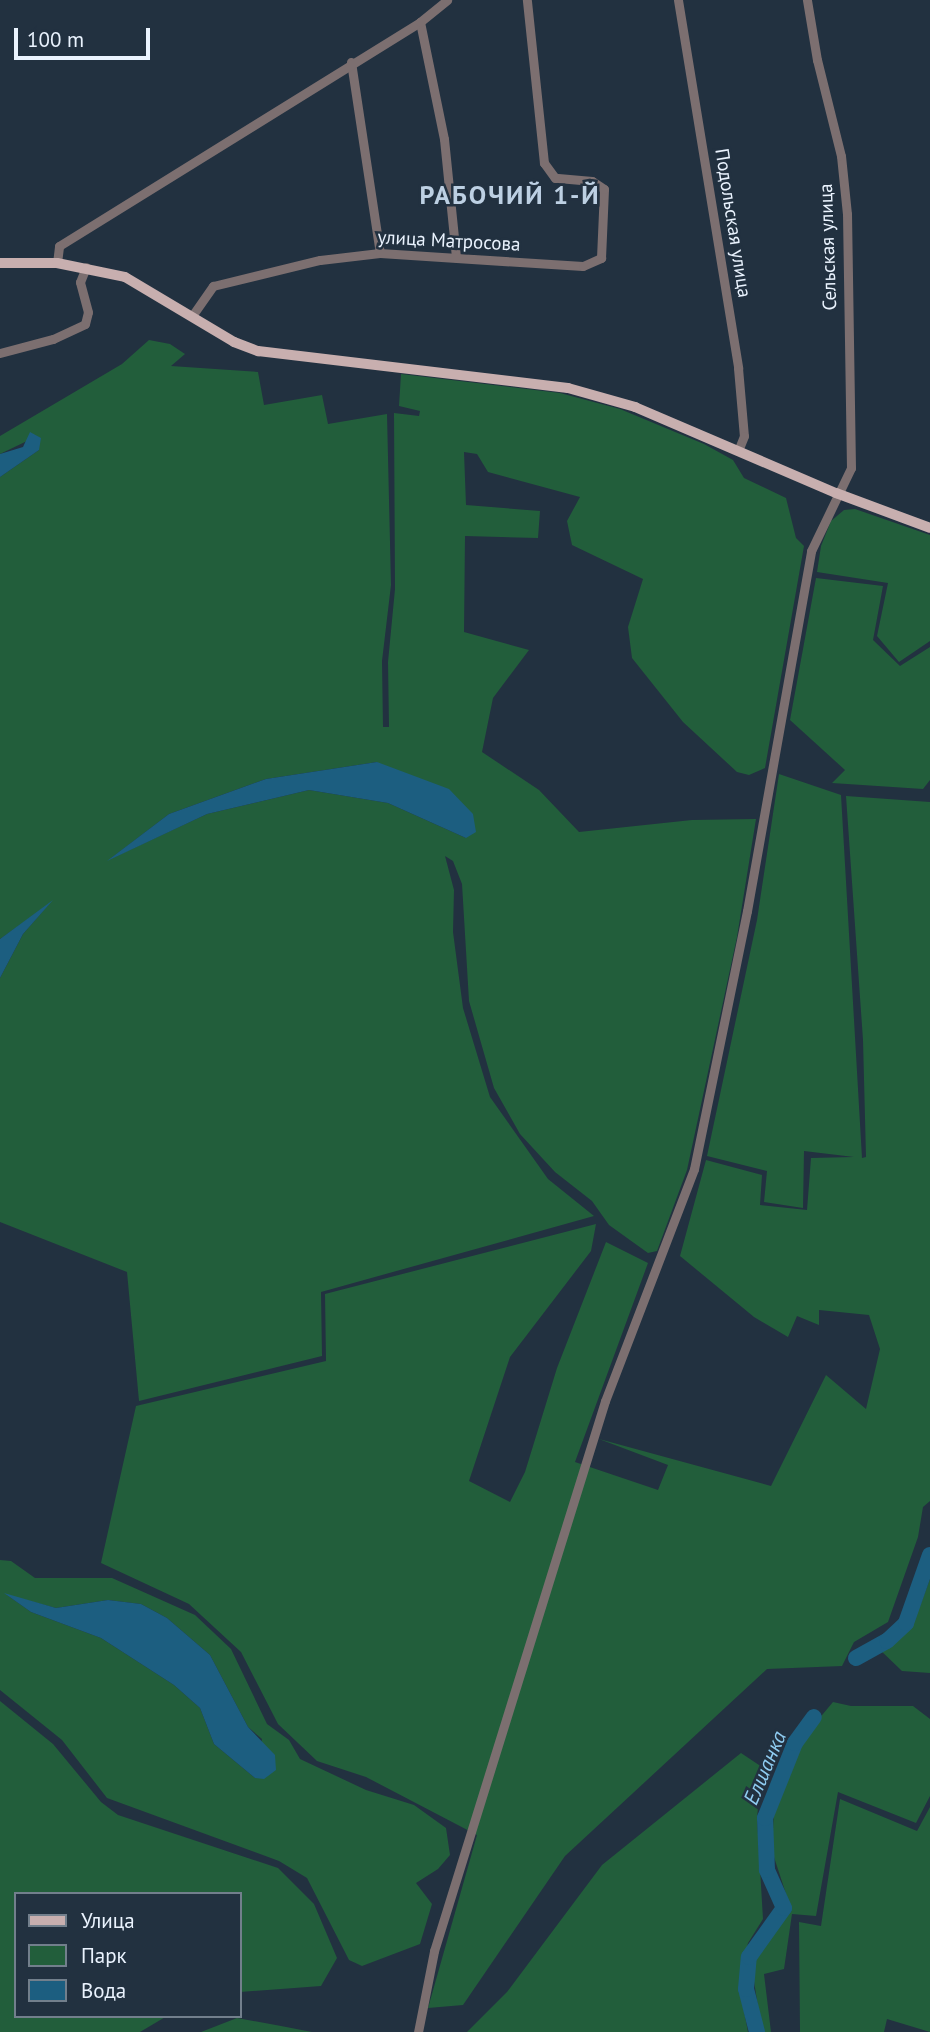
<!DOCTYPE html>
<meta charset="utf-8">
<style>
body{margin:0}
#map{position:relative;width:930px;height:2032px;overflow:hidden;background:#223140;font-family:"PT Sans",sans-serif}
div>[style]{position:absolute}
.green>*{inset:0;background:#225e3b}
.water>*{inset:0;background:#1c5e80}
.river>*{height:16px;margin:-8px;padding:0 8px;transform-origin:8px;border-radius:8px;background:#1c5e80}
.minor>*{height:9px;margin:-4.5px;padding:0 4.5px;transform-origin:4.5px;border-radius:4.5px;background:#7c6f70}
.major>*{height:10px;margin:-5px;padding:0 5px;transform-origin:5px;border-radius:5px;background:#c8afaf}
span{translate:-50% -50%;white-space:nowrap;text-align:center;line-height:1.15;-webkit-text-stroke:5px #223140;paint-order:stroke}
.street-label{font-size:19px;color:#eaf3fe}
.water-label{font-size:21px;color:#8fccf1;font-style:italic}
.district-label{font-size:26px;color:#bdd0e3;font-weight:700;letter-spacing:2px}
.legend{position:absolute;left:14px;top:1892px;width:228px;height:126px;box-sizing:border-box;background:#223140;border:2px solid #727f8c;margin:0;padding:9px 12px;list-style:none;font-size:21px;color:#eaf3fe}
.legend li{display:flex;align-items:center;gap:14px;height:35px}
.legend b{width:35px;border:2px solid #727f8c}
.scale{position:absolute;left:14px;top:28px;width:136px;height:32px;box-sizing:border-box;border:4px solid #eaf3fe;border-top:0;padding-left:9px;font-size:21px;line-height:24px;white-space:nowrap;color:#eaf3fe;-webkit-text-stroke:5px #223140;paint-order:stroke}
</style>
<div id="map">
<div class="green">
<div style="clip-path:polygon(evenodd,149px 340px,170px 344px,185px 354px,171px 366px,258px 372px,264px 405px,322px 395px,328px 424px,387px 414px,391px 585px,382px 661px,383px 727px,389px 727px,388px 662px,395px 589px,394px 413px,419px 416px,420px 411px,399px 406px,401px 374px,560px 393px,620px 409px,704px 444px,733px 460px,744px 478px,786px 498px,796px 538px,804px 546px,765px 768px,749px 775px,737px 772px,683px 722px,632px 658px,628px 627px,643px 579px,572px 545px,567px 521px,580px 497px,488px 472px,477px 454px,464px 452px,466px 505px,540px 511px,538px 538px,465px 536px,464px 632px,529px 650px,493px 698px,482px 752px,539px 790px,579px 832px,692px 820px,756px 819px,737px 937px,687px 1170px,657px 1251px,648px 1253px,609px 1225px,592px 1201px,555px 1172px,520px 1134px,494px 1088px,469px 1001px,462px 884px,453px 861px,445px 856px,454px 890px,453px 932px,463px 1008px,490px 1097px,548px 1179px,594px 1216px,321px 1292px,322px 1356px,139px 1401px,127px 1272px,0 1222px,0 978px,23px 934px,49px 904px,0 939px,0 477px,39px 450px,27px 441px,0 454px,0 436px,122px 364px,149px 340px,377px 762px,466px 838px,388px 803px,309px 790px,207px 814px,110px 859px,169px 814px,266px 779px,377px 762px)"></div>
<div style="clip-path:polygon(855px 509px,930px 535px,930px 641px,899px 662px,877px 636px,888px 583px,817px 572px,821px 546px,831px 521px,844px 510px)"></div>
<div style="clip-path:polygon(816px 578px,883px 586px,873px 640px,900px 666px,930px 647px,930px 780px,923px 789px,832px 783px,845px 770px,790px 720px)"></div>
<div style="clip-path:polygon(779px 774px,841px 795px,862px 1158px,866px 1157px,863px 1040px,846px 796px,930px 802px,930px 1501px,923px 1507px,918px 1537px,888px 1622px,854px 1642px,842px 1666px,767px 1669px,565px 1856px,463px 2005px,428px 2008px,477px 1835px,366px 1777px,317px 1761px,278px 1724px,241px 1652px,189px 1604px,101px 1563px,136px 1406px,326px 1361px,325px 1294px,596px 1224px,591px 1251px,510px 1357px,469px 1481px,510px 1502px,525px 1472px,557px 1368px,606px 1242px,648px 1263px,575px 1462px,658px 1490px,668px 1465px,599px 1439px,771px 1486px,826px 1375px,866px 1409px,880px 1349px,869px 1315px,819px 1310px,819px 1325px,797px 1316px,788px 1337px,754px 1317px,680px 1256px,706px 1160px,762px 1175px,760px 1205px,807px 1210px,811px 1158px,854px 1157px,804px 1151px,803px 1208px,764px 1202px,767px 1171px,707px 1156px,757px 920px)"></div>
<div style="clip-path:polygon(evenodd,0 1560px,11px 1561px,35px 1578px,112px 1578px,195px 1615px,231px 1649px,267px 1724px,289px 1740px,300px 1759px,366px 1790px,414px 1805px,446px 1828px,450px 1855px,438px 1869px,416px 1883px,432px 1904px,420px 1944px,362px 1966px,349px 1960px,307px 1878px,279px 1861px,107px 1798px,62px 1740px,0 1690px,0 1560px,7px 1595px,56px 1608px,108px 1600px,141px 1604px,167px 1618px,210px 1655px,248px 1727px,262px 1739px,255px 1778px,214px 1744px,200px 1708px,174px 1685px,101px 1638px,31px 1612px,7px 1595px)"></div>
<div style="clip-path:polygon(930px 1579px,930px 1673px,902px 1671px,877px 1647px,896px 1640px,920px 1606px)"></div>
<div style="clip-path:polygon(0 1701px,53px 1744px,101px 1802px,118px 1815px,278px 1868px,314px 1904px,337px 1958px,321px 1986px,240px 1992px,240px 1894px,16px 1894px,16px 2016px,167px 2016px,140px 2032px,0 2032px)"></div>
<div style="clip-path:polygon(833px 1702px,851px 1706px,913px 1706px,930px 1719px,930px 1796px,916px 1823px,838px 1792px,816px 1916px,792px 1914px,784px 1969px,764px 1974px,771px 2032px,762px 2032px,753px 1975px,755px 1955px,789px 1903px,772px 1851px,774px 1807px,802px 1739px)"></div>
<div style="clip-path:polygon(741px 1753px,762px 1767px,757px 1818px,763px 1919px,748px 1943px,739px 1985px,748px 2032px,467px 2032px,507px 1992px,602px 1865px)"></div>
<div style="clip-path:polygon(840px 1799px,917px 1831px,930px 1807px,930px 2032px,887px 2019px,884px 2032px,800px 2032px,799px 1922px,821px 1926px)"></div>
<div style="clip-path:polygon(237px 2018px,281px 2026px,312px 2032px,201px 2032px)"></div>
</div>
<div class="water">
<div style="clip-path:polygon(30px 432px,41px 438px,39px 450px,0 477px,0 454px,23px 447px)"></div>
<div style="clip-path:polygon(377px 762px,449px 789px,473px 814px,476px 832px,466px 838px,388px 803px,309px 790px,207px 814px,107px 861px,169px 814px,266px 779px)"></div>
<div style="clip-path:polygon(53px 900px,23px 934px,0 978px,0 939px)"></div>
<div style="clip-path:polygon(4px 1593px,56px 1608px,108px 1600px,141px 1604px,167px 1618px,210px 1655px,248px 1727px,275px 1755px,276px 1770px,264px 1779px,255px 1778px,214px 1744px,200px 1708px,174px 1685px,101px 1638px,31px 1612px)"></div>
</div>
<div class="river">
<div style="left:856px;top:1658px;width:35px;rotate:-29deg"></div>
<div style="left:887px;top:1641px;width:26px;rotate:-43deg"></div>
<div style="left:906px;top:1623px;width:72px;rotate:-70.6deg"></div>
<div style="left:757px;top:2032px;width:44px;rotate:-104.3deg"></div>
<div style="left:746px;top:1989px;width:32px;rotate:-85deg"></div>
<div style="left:749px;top:1957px;width:60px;rotate:-54.5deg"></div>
<div style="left:784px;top:1908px;width:42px;rotate:-114.1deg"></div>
<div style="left:767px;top:1870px;width:52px;rotate:-92.2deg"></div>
<div style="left:765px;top:1818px;width:81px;rotate:-68.2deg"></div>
<div style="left:795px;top:1743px;width:32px;rotate:-54deg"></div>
</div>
<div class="minor">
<div style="left:678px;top:0;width:373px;rotate:80.7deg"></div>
<div style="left:738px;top:368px;width:68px;rotate:85deg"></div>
<div style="left:744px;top:436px;width:16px;rotate:112deg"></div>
<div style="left:420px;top:22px;width:119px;rotate:78.4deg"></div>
<div style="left:444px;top:139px;width:119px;rotate:84.2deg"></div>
<div style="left:351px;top:62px;width:193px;rotate:81.4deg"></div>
<div style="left:57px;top:263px;width:17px;rotate:-83deg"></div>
<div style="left:59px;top:246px;width:425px;rotate:-31.8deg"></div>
<div style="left:420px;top:22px;width:35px;rotate:-39deg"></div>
<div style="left:192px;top:316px;width:37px;rotate:-55deg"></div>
<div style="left:213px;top:286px;width:110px;rotate:-13.7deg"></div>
<div style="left:320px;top:260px;width:60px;rotate:-6.7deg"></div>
<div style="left:380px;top:253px;width:203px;rotate:3.7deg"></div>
<div style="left:583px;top:266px;width:20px;rotate:-24deg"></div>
<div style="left:601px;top:258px;width:69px;rotate:-87.5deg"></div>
<div style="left:604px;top:189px;width:14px;rotate:-146deg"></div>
<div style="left:592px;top:181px;width:37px;rotate:-175deg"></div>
<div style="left:555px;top:178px;width:19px;rotate:-126deg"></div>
<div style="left:544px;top:163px;width:164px;rotate:-96deg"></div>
<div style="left:0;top:353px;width:55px;rotate:-14.8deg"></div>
<div style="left:53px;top:339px;width:35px;rotate:-25deg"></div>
<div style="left:85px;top:324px;width:12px;rotate:-76deg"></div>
<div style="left:88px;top:312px;width:31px;rotate:-105deg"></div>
<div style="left:80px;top:282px;width:16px;rotate:-68deg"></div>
<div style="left:418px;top:2032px;width:83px;rotate:-78.8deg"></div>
<div style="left:434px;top:1951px;width:576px;rotate:-72.73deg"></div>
<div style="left:605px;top:1401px;width:248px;rotate:-69deg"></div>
<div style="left:694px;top:1169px;width:263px;rotate:-78.4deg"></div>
<div style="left:747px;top:911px;width:366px;rotate:-79.9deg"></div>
<div style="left:811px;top:551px;width:92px;rotate:-64.3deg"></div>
<div style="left:851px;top:468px;width:254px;rotate:-90.9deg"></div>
<div style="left:847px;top:214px;width:58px;rotate:-95.9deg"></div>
<div style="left:841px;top:156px;width:99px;rotate:-104deg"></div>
<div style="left:817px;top:60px;width:61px;rotate:-99.5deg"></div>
</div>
<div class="major">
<div style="left:0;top:263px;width:57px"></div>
<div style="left:57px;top:263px;width:69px;rotate:11.6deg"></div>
<div style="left:125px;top:277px;width:127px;rotate:30.8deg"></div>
<div style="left:234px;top:342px;width:26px;rotate:21deg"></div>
<div style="left:258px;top:351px;width:312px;rotate:6.8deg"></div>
<div style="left:568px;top:388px;width:70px;rotate:15.8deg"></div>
<div style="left:635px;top:407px;width:219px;rotate:23.2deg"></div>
<div style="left:836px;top:493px;width:100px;rotate:20.4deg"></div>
</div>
<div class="street-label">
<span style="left:733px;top:223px;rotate:81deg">Подольская улица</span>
<span style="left:449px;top:241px;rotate:3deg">улица Матросова</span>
<span style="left:828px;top:247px;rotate:-92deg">Сельская улица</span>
</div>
<div class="water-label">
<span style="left:765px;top:1768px;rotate:-67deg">Елшанка</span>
</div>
<div class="district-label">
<span style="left:510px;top:195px">РАБОЧИЙ 1‑Й</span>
</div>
<ul class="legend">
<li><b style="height:9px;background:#c8afaf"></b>Улица</li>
<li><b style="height:19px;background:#225e3b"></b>Парк</li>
<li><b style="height:19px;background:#1c5e80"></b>Вода</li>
</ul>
<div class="scale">100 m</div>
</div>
